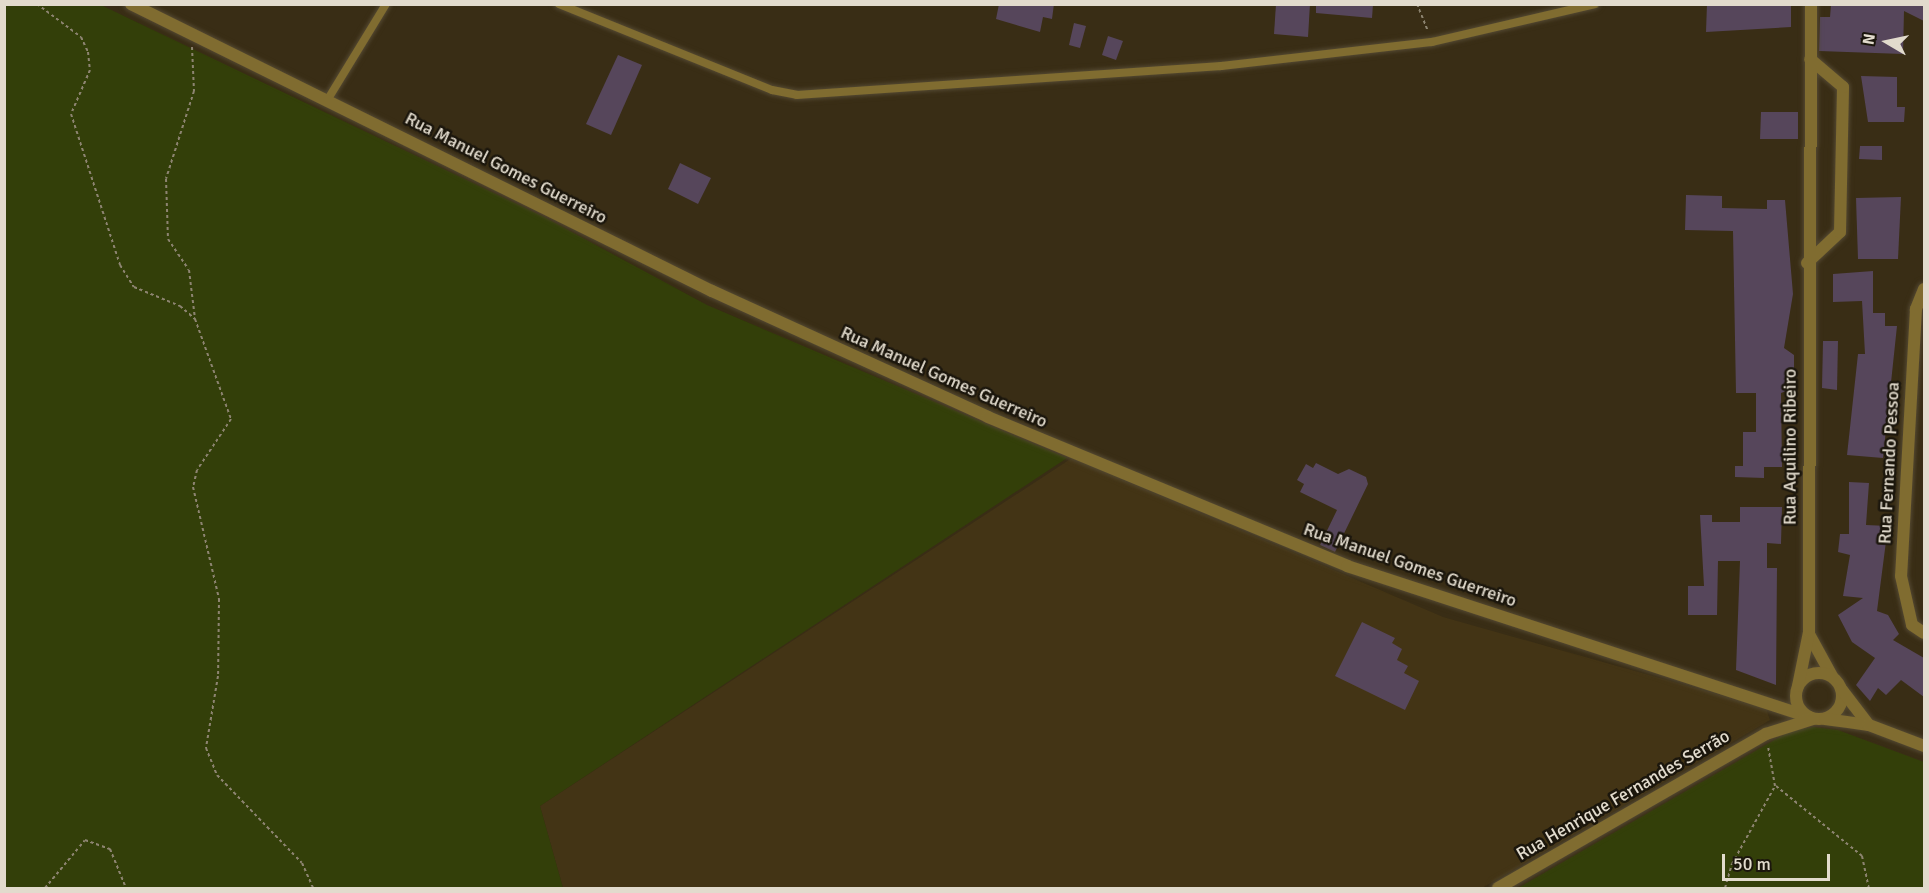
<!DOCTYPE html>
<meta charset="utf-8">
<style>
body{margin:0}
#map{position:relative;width:1929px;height:893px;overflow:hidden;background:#392d15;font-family:Signika,sans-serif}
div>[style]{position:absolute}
.built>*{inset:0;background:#433415}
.green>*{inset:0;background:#333f09}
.building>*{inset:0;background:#56465b}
.path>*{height:2px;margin-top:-1px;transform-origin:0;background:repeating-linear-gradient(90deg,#8d8471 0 3px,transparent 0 6px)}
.roads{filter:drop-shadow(0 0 2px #544932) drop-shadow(0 0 2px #544932)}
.lane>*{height:8px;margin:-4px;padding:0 4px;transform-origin:4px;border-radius:4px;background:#806c30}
.street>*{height:12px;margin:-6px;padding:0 6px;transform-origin:6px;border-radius:6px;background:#806c30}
.street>.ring{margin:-6px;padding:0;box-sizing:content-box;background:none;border:12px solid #806c30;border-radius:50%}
span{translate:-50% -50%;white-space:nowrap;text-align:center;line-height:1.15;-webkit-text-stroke:5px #1b160c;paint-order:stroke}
.street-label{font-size:18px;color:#e2dbcd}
.frame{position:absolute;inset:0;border:6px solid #e2dbcd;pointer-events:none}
.north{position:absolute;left:1857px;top:12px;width:60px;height:60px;-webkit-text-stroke:4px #1b160c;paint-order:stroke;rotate:279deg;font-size:16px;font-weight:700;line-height:24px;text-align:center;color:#e2dbcd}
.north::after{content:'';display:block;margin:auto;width:21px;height:27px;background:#e2dbcd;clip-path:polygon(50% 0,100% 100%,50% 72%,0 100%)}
.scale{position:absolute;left:1722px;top:854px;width:108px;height:27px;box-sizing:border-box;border:3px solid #e2dbcd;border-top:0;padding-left:8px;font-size:18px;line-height:21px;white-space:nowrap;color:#e2dbcd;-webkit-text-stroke:4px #1b160c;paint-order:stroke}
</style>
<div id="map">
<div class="built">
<div style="clip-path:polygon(1072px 458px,1443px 617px,1766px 708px,1770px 720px,1482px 888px,563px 888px,540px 806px)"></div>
</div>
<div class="green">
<div style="clip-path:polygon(5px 4px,101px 5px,544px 217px,707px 305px,1067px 458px,540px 806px,563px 888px,5px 888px)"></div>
<div style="clip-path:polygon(1813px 727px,1838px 730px,1924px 762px,1924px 888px,1518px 888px,1790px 731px)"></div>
</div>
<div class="building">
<div style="clip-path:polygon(999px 4px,1054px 4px,1052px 19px,1043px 17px,1040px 32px,996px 19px)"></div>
<div style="clip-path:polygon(1276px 4px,1310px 4px,1308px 37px,1274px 34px)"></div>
<div style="clip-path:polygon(1316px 4px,1373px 4px,1372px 18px,1316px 13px)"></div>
<div style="clip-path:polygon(1707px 4px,1791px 4px,1791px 27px,1706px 32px)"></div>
<div style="clip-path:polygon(1924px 4px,1924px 21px,1904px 11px,1903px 54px,1819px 51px,1820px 17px,1830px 17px,1831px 5px)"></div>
<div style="clip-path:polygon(1074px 23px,1086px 26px,1080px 48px,1069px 45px)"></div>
<div style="clip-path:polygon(1108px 36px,1123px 41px,1116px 60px,1102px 55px)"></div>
<div style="clip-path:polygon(618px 55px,642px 65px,611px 135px,586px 124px)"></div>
<div style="clip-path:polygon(1861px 76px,1897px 77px,1897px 107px,1905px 107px,1904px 122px,1868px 122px)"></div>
<div style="clip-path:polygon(1761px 112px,1798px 112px,1798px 139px,1760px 139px)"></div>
<div style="clip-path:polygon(1860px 146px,1882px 146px,1882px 160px,1859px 159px)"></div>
<div style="clip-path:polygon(680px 163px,711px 178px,698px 204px,668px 189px)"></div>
<div style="clip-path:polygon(1686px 195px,1722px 196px,1722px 208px,1767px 209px,1767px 200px,1785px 200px,1793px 294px,1784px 348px,1794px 355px,1794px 388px,1781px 393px,1782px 467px,1764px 467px,1764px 478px,1735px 477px,1735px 466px,1743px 466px,1743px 432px,1756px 432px,1756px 393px,1736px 393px,1733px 231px,1685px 230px)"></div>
<div style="clip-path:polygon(1901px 197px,1898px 259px,1858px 259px,1856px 198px)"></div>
<div style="clip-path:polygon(1873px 271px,1873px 313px,1885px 313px,1885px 326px,1897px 326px,1883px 458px,1847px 455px,1858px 354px,1865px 354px,1862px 301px,1833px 302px,1833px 274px)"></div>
<div style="clip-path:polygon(1823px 341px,1838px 341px,1837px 390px,1822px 388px)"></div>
<div style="clip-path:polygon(1316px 463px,1338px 474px,1349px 469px,1366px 477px,1368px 484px,1335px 552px,1320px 545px,1337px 510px,1300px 492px,1304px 484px,1297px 480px,1306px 464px,1313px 468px)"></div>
<div style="clip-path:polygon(1849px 482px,1869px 483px,1866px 525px,1888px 526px,1877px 611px,1888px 615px,1899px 634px,1893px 640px,1924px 658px,1924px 697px,1901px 680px,1886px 695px,1878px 688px,1870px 701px,1856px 685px,1875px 658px,1852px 642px,1838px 615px,1863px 598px,1843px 596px,1850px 555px,1838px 552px,1840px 534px,1849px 534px)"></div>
<div style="clip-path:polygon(1740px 507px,1782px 507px,1781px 544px,1767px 543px,1767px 568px,1777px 568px,1776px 685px,1736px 670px,1740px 561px,1718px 561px,1717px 615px,1688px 615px,1688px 586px,1704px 586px,1700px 515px,1712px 515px,1712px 522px,1740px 522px)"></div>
<div style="clip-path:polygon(1362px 622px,1395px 638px,1392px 643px,1402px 649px,1397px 660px,1408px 666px,1404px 673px,1419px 681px,1405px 710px,1335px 676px)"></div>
</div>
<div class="path">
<div style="left:37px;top:4px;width:55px;rotate:36.9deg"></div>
<div style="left:81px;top:37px;width:17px;rotate:65deg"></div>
<div style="left:88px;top:52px;width:18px;rotate:84deg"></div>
<div style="left:90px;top:70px;width:48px;rotate:113.4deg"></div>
<div style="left:71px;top:114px;width:159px;rotate:72deg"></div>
<div style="left:120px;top:265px;width:26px;rotate:58deg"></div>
<div style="left:134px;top:287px;width:50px;rotate:22.4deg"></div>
<div style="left:180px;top:306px;width:20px;rotate:41deg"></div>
<div style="left:1417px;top:4px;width:29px;rotate:68deg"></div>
<div style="left:192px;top:47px;width:44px;rotate:87.4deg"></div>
<div style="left:194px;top:91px;width:92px;rotate:107.7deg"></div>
<div style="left:166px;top:179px;width:60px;rotate:88.1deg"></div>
<div style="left:168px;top:239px;width:37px;rotate:56deg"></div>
<div style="left:189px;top:270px;width:49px;rotate:83deg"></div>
<div style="left:195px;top:319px;width:106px;rotate:70.2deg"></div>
<div style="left:231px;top:419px;width:61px;rotate:123.7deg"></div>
<div style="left:197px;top:470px;width:17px;rotate:103deg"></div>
<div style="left:193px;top:487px;width:115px;rotate:76.9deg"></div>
<div style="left:219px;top:599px;width:77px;rotate:90.7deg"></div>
<div style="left:218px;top:676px;width:73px;rotate:99.5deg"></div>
<div style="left:206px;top:748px;width:29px;rotate:68deg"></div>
<div style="left:217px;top:775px;width:122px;rotate:46deg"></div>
<div style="left:302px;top:863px;width:27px;rotate:66deg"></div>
<div style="left:1776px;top:786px;width:111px;rotate:39.1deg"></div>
<div style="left:1862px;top:856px;width:33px;rotate:78deg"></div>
<div style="left:45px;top:888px;width:62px;rotate:-50.2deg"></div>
<div style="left:85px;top:840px;width:27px;rotate:20deg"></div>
<div style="left:110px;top:849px;width:42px;rotate:67.7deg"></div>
<div style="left:1725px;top:888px;width:25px;rotate:-74deg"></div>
<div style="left:1732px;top:864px;width:89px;rotate:-61.1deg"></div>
<div style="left:1775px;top:786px;width:39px;rotate:-100deg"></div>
</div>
<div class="roads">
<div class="lane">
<div style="left:559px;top:4px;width:230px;rotate:22deg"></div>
<div style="left:772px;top:90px;width:25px;rotate:11deg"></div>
<div style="left:797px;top:95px;width:425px;rotate:-3.9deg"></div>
<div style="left:1221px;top:66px;width:212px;rotate:-6.5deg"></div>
<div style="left:1432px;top:42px;width:167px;rotate:-13.1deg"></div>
<div style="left:328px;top:99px;width:111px;rotate:-58.6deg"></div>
</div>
<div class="street">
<div style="left:131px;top:4px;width:648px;rotate:26.29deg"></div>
<div style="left:712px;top:291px;width:303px;rotate:24.5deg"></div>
<div style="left:988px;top:417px;width:389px;rotate:22.5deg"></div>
<div style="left:1347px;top:566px;width:487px;rotate:18.1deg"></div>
<div style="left:1807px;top:263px;width:45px;rotate:-43.2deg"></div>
<div style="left:1840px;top:232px;width:145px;rotate:-88.8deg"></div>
<div style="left:1843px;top:87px;width:43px;rotate:-139.7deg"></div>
<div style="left:1924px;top:289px;width:22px;rotate:112deg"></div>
<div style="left:1916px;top:309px;width:267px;rotate:93.2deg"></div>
<div style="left:1901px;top:576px;width:50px;rotate:77.3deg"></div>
<div style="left:1912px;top:625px;width:14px;rotate:34deg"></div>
<div style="left:1810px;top:636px;width:46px;rotate:61.2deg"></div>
<div class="ring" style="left:1796px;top:673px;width:34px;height:34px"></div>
<div style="left:1798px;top:686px;width:55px;rotate:-78.5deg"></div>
<div style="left:1809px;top:632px;width:628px;rotate:-89.82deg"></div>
<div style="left:1842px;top:690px;width:43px;rotate:52.6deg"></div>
<div style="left:1825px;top:719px;width:44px;rotate:7.8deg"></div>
<div style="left:1869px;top:725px;width:59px;rotate:20.9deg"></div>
<div style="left:1498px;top:888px;width:309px;rotate:-29.9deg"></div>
<div style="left:1766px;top:734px;width:49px;rotate:-17.7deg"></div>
</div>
</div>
<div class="street-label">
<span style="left:506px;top:168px;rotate:27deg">Rua Manuel Gomes Guerreiro</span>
<span style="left:944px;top:377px;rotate:24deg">Rua Manuel Gomes Guerreiro</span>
<span style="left:1790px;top:447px;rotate:-90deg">Rua Aquilino Ribeiro</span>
<span style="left:1889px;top:463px;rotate:-87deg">Rua Fernando Pessoa</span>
<span style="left:1410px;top:565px;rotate:19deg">Rua Manuel Gomes Guerreiro</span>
<span style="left:1623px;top:795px;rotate:-30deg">Rua Henrique Fernandes Serrão</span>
</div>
<div class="frame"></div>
<div class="north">N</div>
<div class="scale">50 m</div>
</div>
